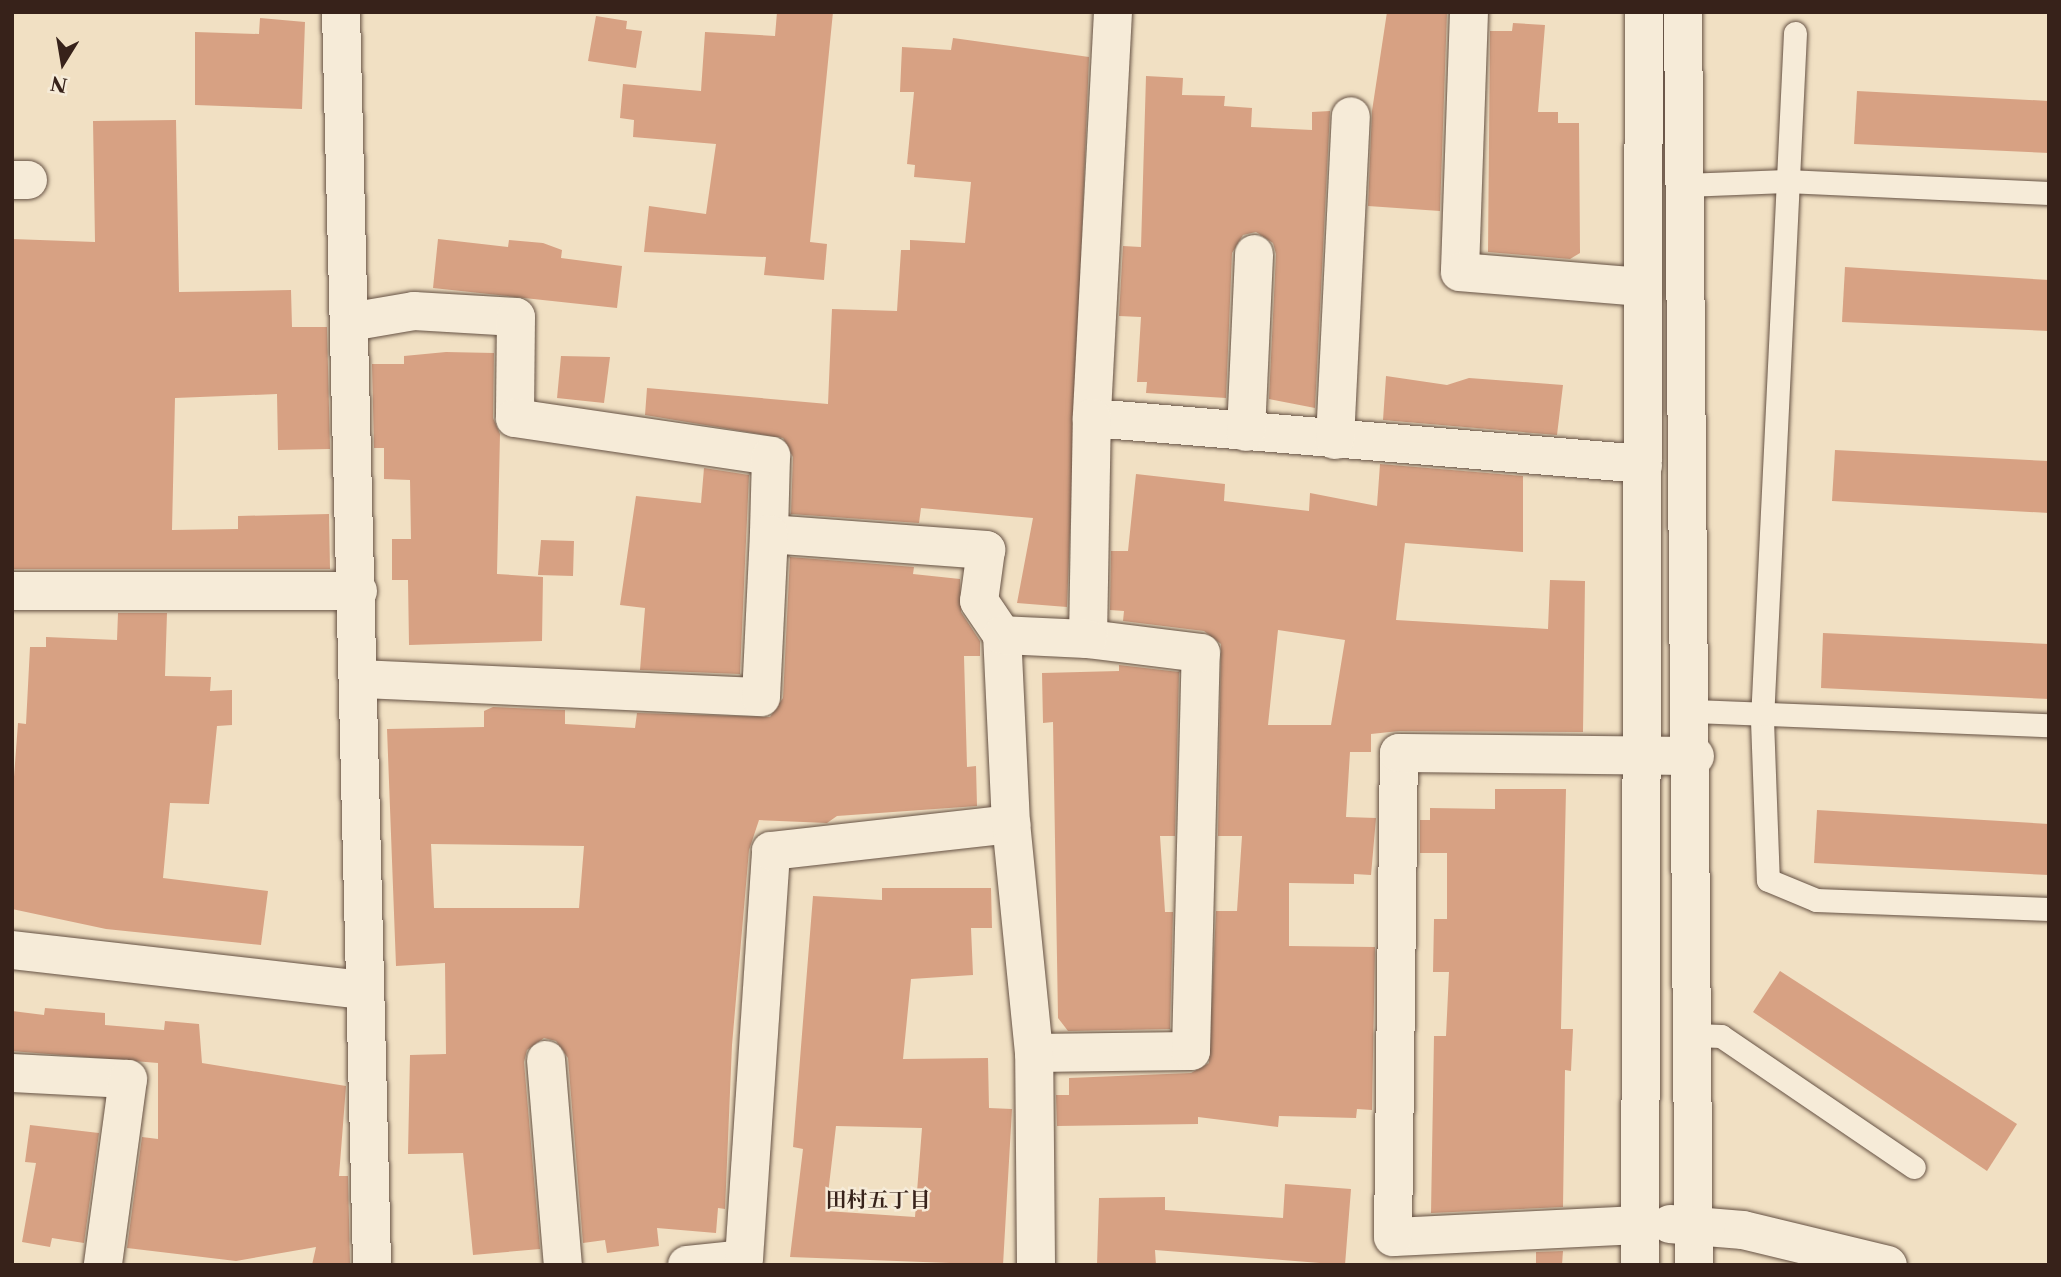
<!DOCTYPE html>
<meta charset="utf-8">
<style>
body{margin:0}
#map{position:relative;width:2061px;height:1277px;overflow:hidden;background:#f1e0c3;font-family:"Libre Caslon Text","Noto Serif JP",serif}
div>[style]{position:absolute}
.building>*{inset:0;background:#d7a183}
.roads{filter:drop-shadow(0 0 2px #665244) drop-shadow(0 0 2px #665244)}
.lane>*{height:23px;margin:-11.5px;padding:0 11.5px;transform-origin:11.5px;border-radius:11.5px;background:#f6ebd8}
.street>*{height:38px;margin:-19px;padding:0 19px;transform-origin:19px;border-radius:19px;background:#f6ebd8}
.secondary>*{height:38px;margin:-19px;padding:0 19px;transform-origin:19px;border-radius:19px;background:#f6ebd8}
span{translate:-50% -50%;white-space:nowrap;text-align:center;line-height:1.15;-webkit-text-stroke:5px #f6ebd8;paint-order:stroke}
.neighbourhood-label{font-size:21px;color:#37221a;font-weight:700}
.frame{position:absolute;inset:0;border:14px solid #37221a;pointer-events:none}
.north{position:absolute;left:28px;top:28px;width:70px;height:70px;-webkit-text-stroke:5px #f6ebd8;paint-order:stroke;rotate:191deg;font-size:19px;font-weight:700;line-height:28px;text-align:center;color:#37221a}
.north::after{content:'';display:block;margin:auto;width:24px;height:32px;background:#37221a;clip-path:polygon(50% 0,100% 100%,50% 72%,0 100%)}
</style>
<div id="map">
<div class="building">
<div style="clip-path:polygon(777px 12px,833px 12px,810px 242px,827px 244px,824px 280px,764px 275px,766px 257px,644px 252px,649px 206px,706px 214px,716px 144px,633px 137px,634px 120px,620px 118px,623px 84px,701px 91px,705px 32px,775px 36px)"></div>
<div style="clip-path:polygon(1387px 12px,1447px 12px,1440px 211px,1368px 206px,1372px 111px)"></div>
<div style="clip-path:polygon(596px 16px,627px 21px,626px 29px,642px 31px,636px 68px,588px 61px)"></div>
<div style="clip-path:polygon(260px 18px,305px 22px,302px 109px,195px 105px,195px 32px,259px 34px)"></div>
<div style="clip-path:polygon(1513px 23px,1545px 25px,1538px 112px,1558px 112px,1558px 123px,1579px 123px,1580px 253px,1570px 259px,1488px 252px,1490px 31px,1512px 31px)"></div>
<div style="clip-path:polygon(953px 38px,1089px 57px,1067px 607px,1017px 603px,1033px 518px,921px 508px,919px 523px,791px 514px,793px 457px,783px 438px,645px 415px,647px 388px,828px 404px,832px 309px,897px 311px,901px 250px,910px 250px,910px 240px,965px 243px,971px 182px,914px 177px,915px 165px,907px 164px,914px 92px,900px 92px,902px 47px,951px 50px)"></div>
<div style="clip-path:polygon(1146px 76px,1183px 78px,1182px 95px,1225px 96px,1224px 106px,1252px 108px,1251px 127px,1312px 130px,1312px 112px,1330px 111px,1315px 408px,1269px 399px,1276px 254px,1273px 243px,1256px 232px,1243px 235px,1232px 253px,1226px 398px,1146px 393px,1147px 382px,1137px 382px,1141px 317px,1119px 316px,1123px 246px,1141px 247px)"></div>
<div style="clip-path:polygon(1857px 91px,2049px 101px,2049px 153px,1854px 144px)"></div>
<div style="clip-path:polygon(176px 120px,179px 292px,291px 290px,292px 327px,327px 327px,330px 449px,278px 450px,277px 394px,175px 398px,172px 530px,238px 529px,238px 516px,329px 514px,330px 569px,12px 569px,12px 239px,95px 242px,93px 121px)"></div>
<div style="clip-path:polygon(438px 239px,508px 247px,509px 240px,543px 243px,562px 250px,561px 258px,622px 266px,617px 308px,433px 288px)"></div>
<div style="clip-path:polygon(1845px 267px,2049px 280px,2049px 331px,1842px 322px)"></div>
<div style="clip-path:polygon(446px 352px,494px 353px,493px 418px,500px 434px,497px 574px,543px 577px,542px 641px,409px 645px,408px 580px,392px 580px,392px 539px,411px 539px,410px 480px,384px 479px,384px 448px,374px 448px,372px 364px,404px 364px,404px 356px)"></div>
<div style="clip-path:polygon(561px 356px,610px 357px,604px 403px,557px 398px)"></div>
<div style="clip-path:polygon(1386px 376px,1447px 385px,1469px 378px,1563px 385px,1557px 435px,1383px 420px)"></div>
<div style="clip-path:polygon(1835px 450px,2049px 461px,2049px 513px,1832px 501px)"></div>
<div style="clip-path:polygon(evenodd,1380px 464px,1523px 476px,1523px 552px,1405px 543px,1396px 620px,1548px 629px,1550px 580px,1585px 581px,1583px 732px,1399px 731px,1371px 734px,1371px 752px,1350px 752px,1346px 817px,1376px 818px,1371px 875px,1354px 874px,1354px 884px,1289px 883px,1289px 946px,1375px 947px,1372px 1110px,1357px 1109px,1356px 1118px,1279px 1116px,1278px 1127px,1198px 1117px,1198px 1124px,1057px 1126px,1056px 1095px,1069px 1095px,1069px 1078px,1191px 1073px,1209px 1063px,1216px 911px,1237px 911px,1242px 836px,1218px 836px,1221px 644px,1204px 631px,1123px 621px,1124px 611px,1110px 610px,1111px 551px,1128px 551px,1136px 474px,1225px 484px,1224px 501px,1309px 511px,1310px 493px,1377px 506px,1380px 464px,1278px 630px,1345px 640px,1331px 725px,1268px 725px,1278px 630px)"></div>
<div style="clip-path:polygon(704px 468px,749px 475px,740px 674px,640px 670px,645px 608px,620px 605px,636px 496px,701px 503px)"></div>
<div style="clip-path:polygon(541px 540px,574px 541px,573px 576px,538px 575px)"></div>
<div style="clip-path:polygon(evenodd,790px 557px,914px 567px,913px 574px,960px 579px,961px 612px,980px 641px,980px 656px,964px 656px,967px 767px,976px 766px,977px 806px,837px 816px,827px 823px,759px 820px,749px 850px,732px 1045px,725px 1209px,718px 1208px,716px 1233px,657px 1228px,659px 1246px,607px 1253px,605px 1240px,583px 1243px,568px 1058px,556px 1041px,544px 1038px,527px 1050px,524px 1062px,540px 1249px,473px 1255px,463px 1153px,408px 1154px,410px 1055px,446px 1054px,445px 963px,396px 966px,387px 729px,484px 727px,484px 711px,493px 707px,565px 710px,565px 724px,635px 728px,637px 713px,770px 717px,783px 698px,790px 557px,431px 844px,584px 846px,579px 908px,434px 908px,431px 844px)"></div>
<div style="clip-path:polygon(118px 613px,167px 613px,165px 676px,211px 677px,210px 691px,232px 690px,232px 725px,217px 726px,209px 804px,170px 803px,163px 878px,268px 891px,261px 945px,106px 929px,12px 909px,12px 804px,18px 723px,26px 724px,30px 647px,46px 647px,46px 637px,117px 640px)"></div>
<div style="clip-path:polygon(1823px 633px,2049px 644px,2049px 699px,1821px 688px)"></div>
<div style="clip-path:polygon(1119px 665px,1179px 672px,1175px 836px,1160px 836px,1165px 912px,1173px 912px,1170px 1029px,1068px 1031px,1058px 1018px,1053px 722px,1043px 723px,1042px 673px,1119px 671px)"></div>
<div style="clip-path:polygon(1495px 789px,1566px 789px,1561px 1029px,1573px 1029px,1571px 1071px,1565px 1070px,1563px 1207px,1431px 1213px,1434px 1036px,1446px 1036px,1449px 972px,1433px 972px,1434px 919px,1447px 919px,1447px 853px,1420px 853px,1420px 820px,1430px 820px,1430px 808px,1495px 809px)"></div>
<div style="clip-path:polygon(1817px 810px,2049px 824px,2049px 875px,1814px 863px)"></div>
<div style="clip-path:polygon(evenodd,882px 888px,991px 888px,992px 928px,971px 928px,973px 975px,911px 979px,903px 1059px,988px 1058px,989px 1108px,1012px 1109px,1003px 1265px,790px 1257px,803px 1149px,793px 1147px,813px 896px,882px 900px,882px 888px,836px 1126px,922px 1128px,915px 1217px,826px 1211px,836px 1126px)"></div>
<div style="clip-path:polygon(1780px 971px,2017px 1124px,1987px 1171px,1753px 1012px)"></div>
<div style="clip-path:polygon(45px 1008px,105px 1013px,105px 1025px,164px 1030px,165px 1021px,199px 1024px,202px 1063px,346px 1086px,339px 1176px,348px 1176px,350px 1265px,312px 1265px,316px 1247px,236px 1261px,127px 1248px,142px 1137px,158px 1139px,158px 1063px,12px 1051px,12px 1011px,44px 1015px)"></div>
<div style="clip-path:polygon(30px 1125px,99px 1133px,84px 1243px,52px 1238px,50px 1247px,22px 1242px,36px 1163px,25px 1162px)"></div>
<div style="clip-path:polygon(1285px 1184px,1351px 1189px,1345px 1265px,1155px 1250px,1156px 1265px,1097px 1265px,1099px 1198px,1165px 1197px,1165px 1210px,1283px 1218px)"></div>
<div style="clip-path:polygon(1563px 1251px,1562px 1265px,1536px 1265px,1536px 1252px)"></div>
</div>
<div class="roads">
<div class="lane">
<div style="left:1795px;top:33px;width:688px;rotate:92.75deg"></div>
<div style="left:1762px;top:720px;width:160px;rotate:87.9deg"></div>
<div style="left:1768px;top:880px;width:52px;rotate:22.6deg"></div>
<div style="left:1816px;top:900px;width:233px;rotate:2.2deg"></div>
<div style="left:1685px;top:185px;width:101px;rotate:-2.3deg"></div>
<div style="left:1786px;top:181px;width:263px;rotate:2.6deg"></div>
<div style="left:1693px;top:711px;width:356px;rotate:2.3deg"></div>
<div style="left:1695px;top:1035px;width:26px;rotate:2deg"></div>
<div style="left:1721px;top:1036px;width:233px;rotate:34.2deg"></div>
</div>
<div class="street">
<div style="left:1113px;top:12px;width:407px;rotate:93deg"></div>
<div style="left:1092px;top:418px;width:553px;rotate:4.77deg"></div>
<div style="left:1469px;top:12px;width:260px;rotate:92deg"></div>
<div style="left:1460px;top:272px;width:182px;rotate:4.7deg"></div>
<div style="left:12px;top:180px;width:16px"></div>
<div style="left:350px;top:322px;width:65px;rotate:-9.8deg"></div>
<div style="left:414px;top:311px;width:102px;rotate:3.4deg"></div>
<div style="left:516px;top:317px;width:101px;rotate:90.6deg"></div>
<div style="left:515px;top:418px;width:259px;rotate:8.4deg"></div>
<div style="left:771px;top:456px;width:78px;rotate:91.5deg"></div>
<div style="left:769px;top:534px;width:218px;rotate:4.2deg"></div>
<div style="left:986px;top:550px;width:51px;rotate:97.8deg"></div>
<div style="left:979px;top:601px;width:41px;rotate:55.9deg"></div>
<div style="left:1246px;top:432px;width:178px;rotate:-87.4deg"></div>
<div style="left:1335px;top:440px;width:324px;rotate:-87.2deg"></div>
<div style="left:12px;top:591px;width:346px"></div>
<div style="left:361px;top:679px;width:400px;rotate:2.6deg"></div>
<div style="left:761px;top:697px;width:163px;rotate:-87.2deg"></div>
<div style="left:12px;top:950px;width:353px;rotate:6.5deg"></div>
<div style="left:1034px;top:1053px;width:157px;rotate:-0.7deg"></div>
<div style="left:1191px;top:1051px;width:398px;rotate:-88.6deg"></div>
<div style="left:1201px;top:653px;width:114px;rotate:-172.9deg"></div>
<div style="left:1088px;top:639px;width:221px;rotate:-89deg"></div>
<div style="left:546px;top:1060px;width:206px;rotate:85.3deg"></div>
<div style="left:12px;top:1073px;width:116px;rotate:3deg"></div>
<div style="left:128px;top:1079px;width:188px;rotate:97.7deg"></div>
<div style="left:1640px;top:1225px;width:247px;rotate:177.2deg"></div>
<div style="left:1393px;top:1237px;width:484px;rotate:-89.3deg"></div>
<div style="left:1399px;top:753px;width:296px;rotate:0.6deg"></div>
<div style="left:687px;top:1265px;width:57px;rotate:-6deg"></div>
<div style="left:744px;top:1259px;width:409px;rotate:-86.2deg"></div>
<div style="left:771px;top:851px;width:242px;rotate:-6.4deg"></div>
<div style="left:1036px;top:1265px;width:212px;rotate:-90.5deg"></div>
<div style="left:1034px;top:1053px;width:230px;rotate:-95.7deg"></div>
<div style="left:1011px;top:824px;width:189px;rotate:-92.7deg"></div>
<div style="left:1002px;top:635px;width:86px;rotate:2.7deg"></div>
</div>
<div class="secondary">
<div style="left:341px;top:12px;width:1253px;rotate:88.58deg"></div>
<div style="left:1683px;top:12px;width:1253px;rotate:89.5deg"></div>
<div style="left:1670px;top:1224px;width:73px;rotate:4.7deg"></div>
<div style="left:1743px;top:1230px;width:149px;rotate:13.6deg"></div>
<div style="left:1640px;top:1265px;width:1253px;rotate:-89.82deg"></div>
</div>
</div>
<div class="neighbourhood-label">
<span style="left:878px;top:1200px">田村五丁目</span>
</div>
<div class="frame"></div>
<div class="north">N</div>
</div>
